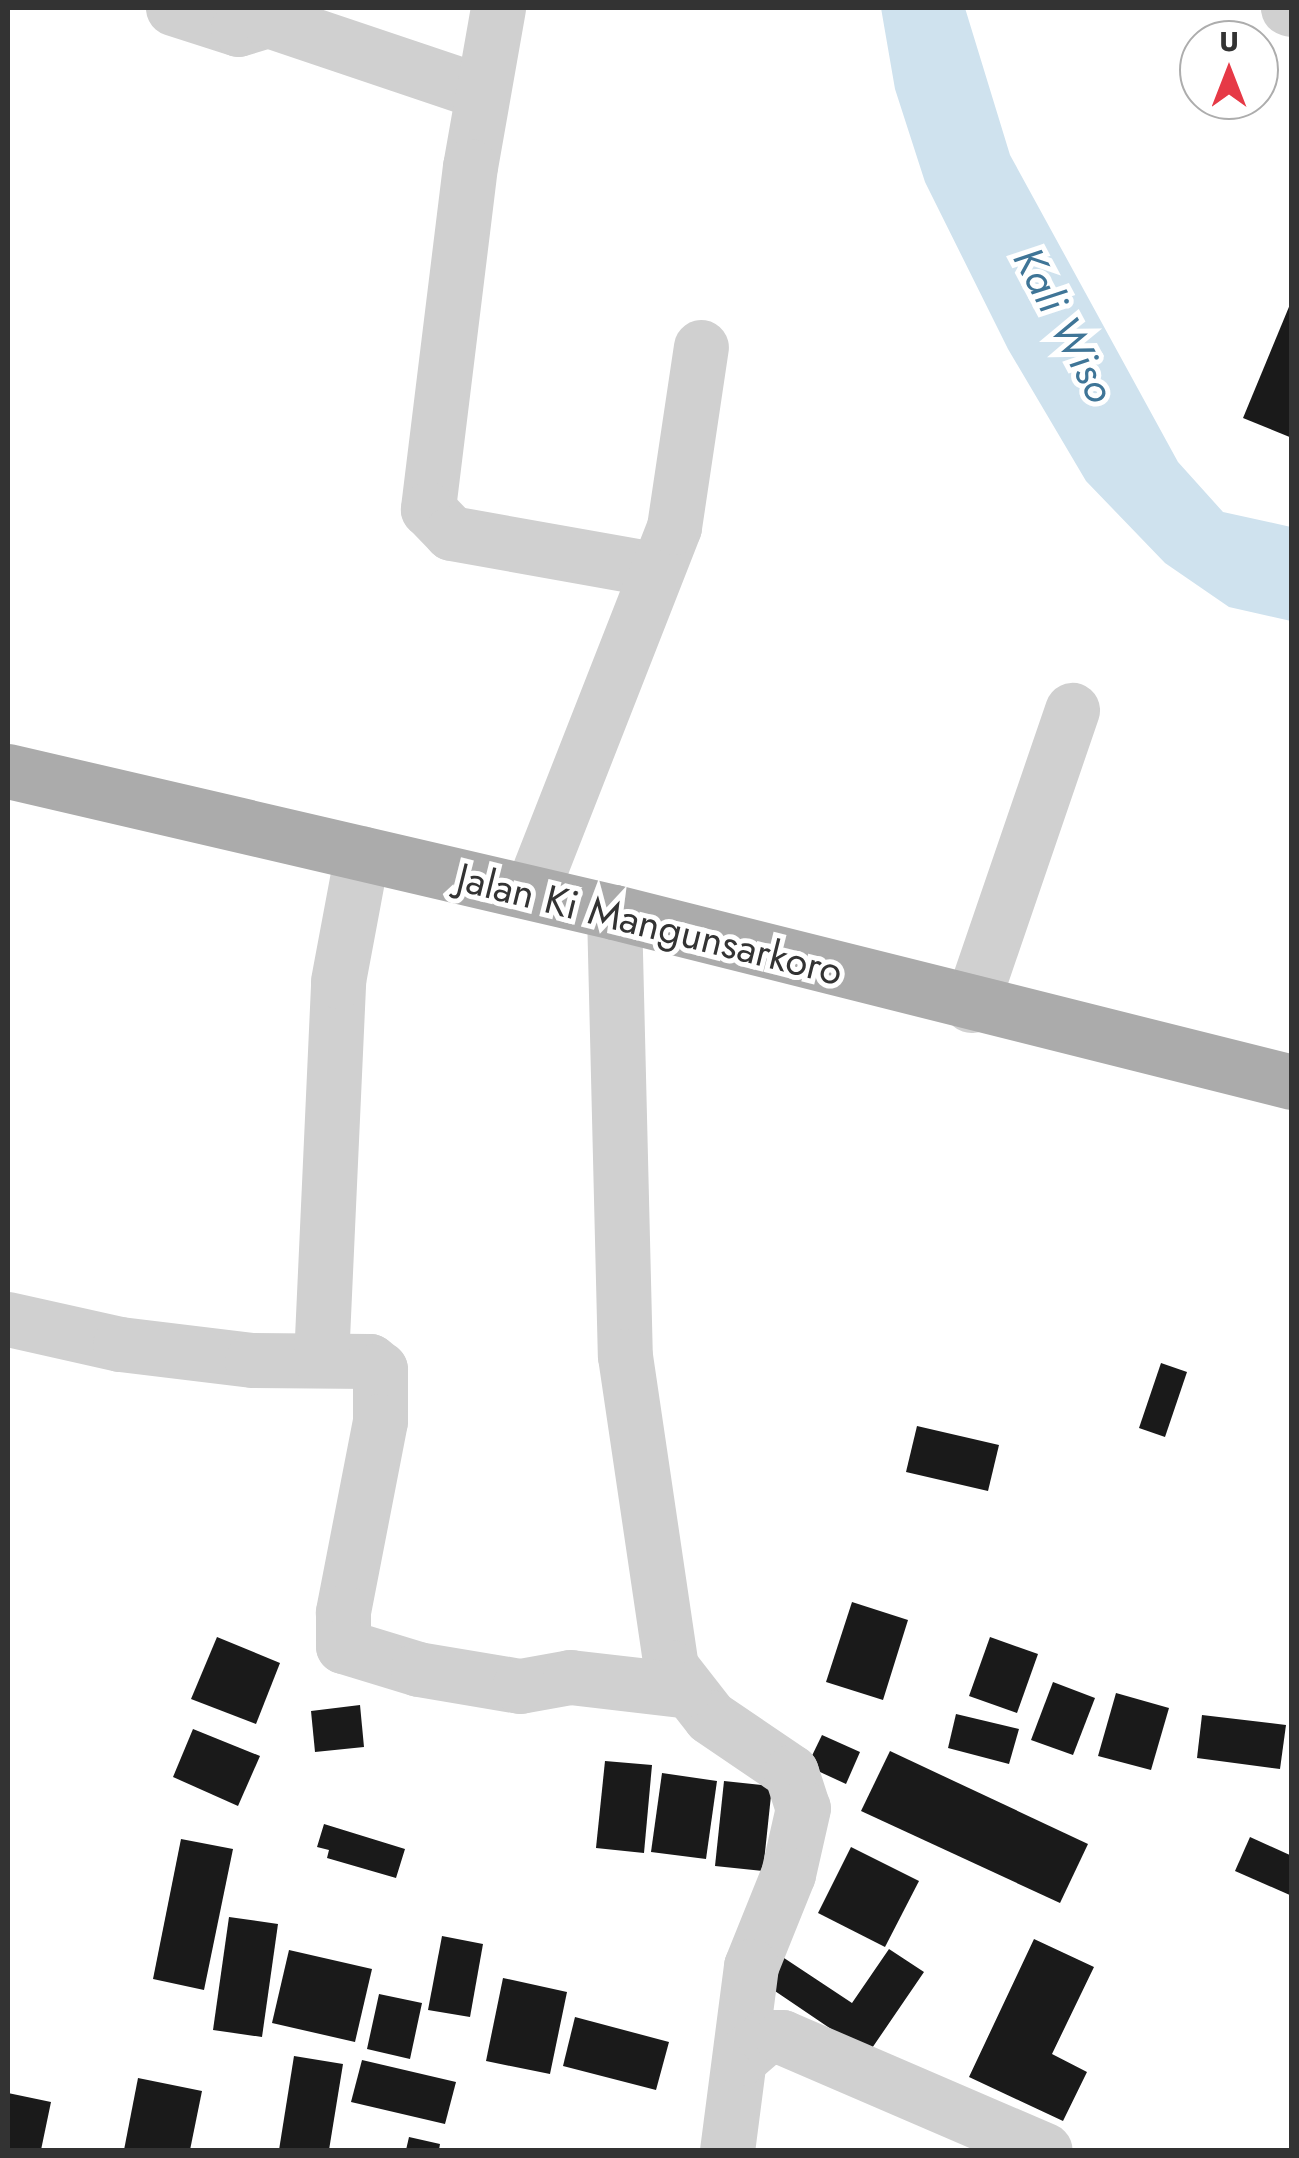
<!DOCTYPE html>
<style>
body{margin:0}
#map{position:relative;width:1299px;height:2158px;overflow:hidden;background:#fff;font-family:Jost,sans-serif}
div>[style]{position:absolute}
.water>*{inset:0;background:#cfe2ee}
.building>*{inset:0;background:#1a1a1a}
.minor>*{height:55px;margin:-27.5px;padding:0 27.5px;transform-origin:27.5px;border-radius:27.5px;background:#d0d0d0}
.major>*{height:55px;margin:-27.5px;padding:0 27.5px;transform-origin:27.5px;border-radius:27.5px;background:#ababab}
span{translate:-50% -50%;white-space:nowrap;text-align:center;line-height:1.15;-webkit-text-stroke:10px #fff;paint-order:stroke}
.street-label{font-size:40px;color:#333}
.water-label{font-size:42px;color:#3f7597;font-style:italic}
.frame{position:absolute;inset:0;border:10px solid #333;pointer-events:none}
.north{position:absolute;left:1179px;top:20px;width:100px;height:100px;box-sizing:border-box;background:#fff;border:2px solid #adadad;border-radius:50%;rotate:0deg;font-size:28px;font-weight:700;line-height:40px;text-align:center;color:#333}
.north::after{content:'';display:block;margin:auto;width:35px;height:45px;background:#e63946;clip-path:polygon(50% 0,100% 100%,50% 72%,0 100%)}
</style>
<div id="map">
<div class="water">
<div style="clip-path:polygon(881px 8px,965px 8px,1010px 155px,1178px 462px,1223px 512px,1291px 527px,1291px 621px,1229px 607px,1165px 563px,1086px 481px,1008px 349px,925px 182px,895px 89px)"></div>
</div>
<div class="building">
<div style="clip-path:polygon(1291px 302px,1292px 302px,1292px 438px,1243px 418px)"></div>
<div style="clip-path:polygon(1161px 1363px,1187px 1372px,1165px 1437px,1139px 1428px)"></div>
<div style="clip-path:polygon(917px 1426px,999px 1445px,988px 1491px,906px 1472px)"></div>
<div style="clip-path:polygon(852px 1602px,908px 1620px,883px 1700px,826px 1682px)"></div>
<div style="clip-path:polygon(217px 1637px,280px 1663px,256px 1724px,191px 1699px)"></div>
<div style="clip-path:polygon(990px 1637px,1038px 1654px,1017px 1713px,969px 1696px)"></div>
<div style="clip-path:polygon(1053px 1682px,1095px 1698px,1073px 1755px,1031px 1740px)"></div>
<div style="clip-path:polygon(1116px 1693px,1169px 1708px,1151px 1770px,1098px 1756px)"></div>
<div style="clip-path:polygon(360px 1705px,364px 1747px,315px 1752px,311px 1711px)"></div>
<div style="clip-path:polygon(956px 1714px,1019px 1729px,1009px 1764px,948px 1748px)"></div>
<div style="clip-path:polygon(1202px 1715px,1286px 1725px,1280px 1769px,1197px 1758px)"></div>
<div style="clip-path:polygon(193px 1729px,260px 1756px,238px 1806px,173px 1777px)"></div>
<div style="clip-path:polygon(822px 1735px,860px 1752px,846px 1784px,807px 1766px)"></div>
<div style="clip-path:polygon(890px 1751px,1088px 1844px,1060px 1903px,861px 1811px)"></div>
<div style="clip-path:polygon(605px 1761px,652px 1765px,644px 1853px,596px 1848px)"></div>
<div style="clip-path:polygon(662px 1773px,717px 1781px,706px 1859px,651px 1852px)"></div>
<div style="clip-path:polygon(724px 1781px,772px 1786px,763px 1871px,715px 1866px)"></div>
<div style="clip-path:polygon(324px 1824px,405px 1849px,396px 1878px,327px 1858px,329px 1850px,317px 1847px)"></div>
<div style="clip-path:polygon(1250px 1837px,1292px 1856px,1292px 1896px,1235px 1871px)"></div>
<div style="clip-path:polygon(181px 1839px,233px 1849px,204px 1990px,153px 1979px)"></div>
<div style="clip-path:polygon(851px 1847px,919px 1881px,885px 1947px,818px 1913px)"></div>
<div style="clip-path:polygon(229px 1917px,278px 1924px,262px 2037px,213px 2030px)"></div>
<div style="clip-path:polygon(442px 1936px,483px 1944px,470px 2017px,428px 2010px)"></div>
<div style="clip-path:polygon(1034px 1939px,1094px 1967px,1052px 2054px,1087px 2072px,1063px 2121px,969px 2077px)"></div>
<div style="clip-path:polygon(889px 1949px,924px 1972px,868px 2054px,760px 1981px,778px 1954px,852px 2003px)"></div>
<div style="clip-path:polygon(289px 1950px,372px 1969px,355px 2042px,272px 2023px)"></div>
<div style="clip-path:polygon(503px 1978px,567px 1992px,550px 2074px,486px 2061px)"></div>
<div style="clip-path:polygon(379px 1994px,422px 2003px,410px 2059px,367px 2049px)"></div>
<div style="clip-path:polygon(575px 2017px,669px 2042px,656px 2090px,563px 2066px)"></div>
<div style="clip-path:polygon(294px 2056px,343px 2064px,329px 2150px,279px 2150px)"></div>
<div style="clip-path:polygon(362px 2060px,456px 2082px,445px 2124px,351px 2102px)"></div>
<div style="clip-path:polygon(138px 2078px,202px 2091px,190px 2150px,124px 2150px)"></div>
<div style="clip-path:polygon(8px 2093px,51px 2102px,41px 2150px,8px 2150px)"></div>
<div style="clip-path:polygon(409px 2137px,440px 2144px,439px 2150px,406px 2150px)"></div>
</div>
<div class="minor">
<div style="left:173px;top:8px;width:68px;rotate:17.9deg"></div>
<div style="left:238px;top:29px;width:31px;rotate:-17deg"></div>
<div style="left:268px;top:20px;width:226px;rotate:18.6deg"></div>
<div style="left:498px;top:8px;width:160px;rotate:100deg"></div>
<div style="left:470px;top:166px;width:346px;rotate:97deg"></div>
<div style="left:428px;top:509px;width:33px;rotate:46deg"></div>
<div style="left:451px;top:533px;width:206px;rotate:10.1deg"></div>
<div style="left:1288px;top:8px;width:4px;rotate:14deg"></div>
<div style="left:531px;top:892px;width:392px;rotate:-68.6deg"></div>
<div style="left:674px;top:527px;width:182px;rotate:-81.5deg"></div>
<div style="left:614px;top:912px;width:444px;rotate:88.6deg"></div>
<div style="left:625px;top:1356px;width:314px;rotate:81.6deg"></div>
<div style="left:671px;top:1667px;width:63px;rotate:52deg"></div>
<div style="left:710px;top:1717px;width:98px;rotate:34.2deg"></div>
<div style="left:791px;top:1772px;width:38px;rotate:72deg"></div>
<div style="left:803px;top:1808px;width:68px;rotate:102.8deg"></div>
<div style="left:788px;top:1874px;width:99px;rotate:111.9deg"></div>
<div style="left:751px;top:1966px;width:186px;rotate:97.4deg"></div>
<div style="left:971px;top:1005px;width:312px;rotate:-71.1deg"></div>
<div style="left:8px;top:1319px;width:115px;rotate:12.6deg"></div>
<div style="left:120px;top:1344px;width:133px;rotate:6.9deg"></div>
<div style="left:252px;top:1360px;width:118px;rotate:0.5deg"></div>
<div style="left:370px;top:1361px;width:13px;rotate:39deg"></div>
<div style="left:380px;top:1369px;width:52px;rotate:90deg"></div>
<div style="left:380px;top:1421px;width:195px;rotate:101deg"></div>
<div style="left:343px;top:1612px;width:34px;rotate:90deg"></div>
<div style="left:343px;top:1646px;width:78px;rotate:17deg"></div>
<div style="left:418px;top:1669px;width:103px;rotate:9.5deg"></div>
<div style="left:520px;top:1686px;width:51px;rotate:-10.2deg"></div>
<div style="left:570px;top:1677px;width:114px;rotate:6.6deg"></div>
<div style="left:321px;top:1360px;width:379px;rotate:-87.4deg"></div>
<div style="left:338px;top:981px;width:130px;rotate:-79.4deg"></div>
<div style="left:741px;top:2058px;width:32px;rotate:-41deg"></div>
<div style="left:765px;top:2037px;width:17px"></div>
<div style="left:782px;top:2037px;width:286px;rotate:23.3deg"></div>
</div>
<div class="major">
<div style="left:8px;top:771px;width:622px;rotate:13.1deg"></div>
<div style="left:614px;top:912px;width:699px;rotate:14.08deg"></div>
</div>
<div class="street-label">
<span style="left:650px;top:924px;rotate:14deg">Jalan Ki Mangunsarkoro</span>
</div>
<div class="water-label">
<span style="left:1064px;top:325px;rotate:62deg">Kali Wiso</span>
</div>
<div class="frame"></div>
<div class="north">U</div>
</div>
